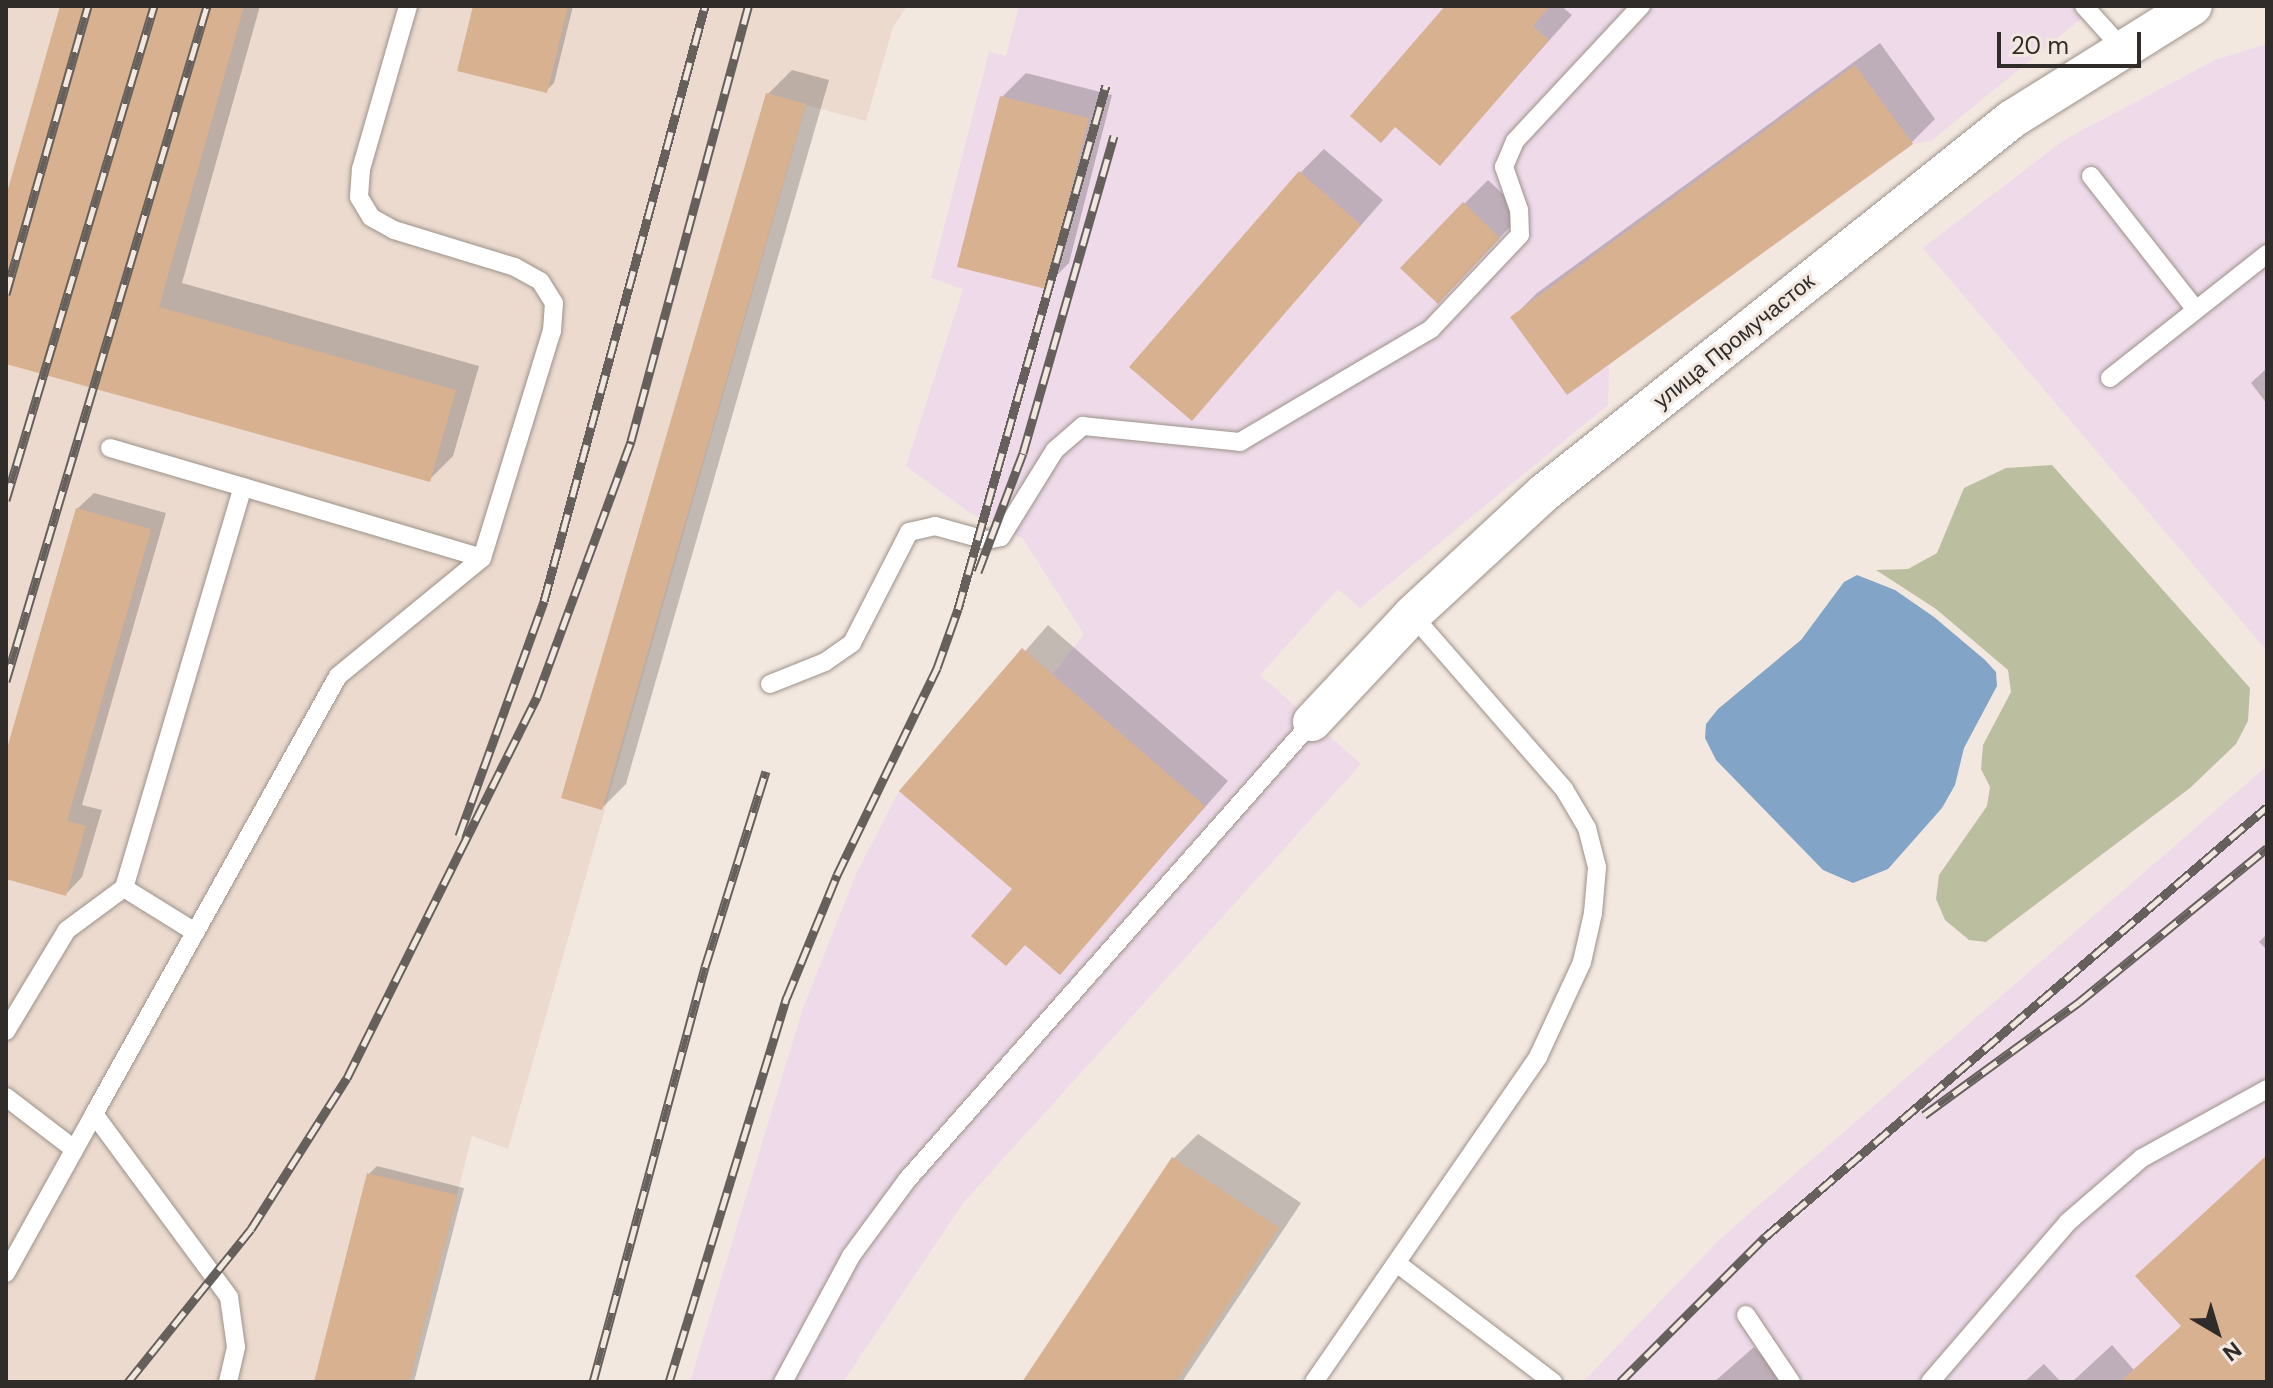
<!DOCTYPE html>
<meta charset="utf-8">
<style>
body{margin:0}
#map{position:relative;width:2273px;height:1388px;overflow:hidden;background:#f3e8e0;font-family:"DM Sans",sans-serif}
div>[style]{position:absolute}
.built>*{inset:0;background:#ecdace}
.industrial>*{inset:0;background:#eedae9}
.green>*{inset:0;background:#bbbf9f}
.water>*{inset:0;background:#81a4c7}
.shadow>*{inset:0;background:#0003}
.building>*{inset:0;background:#d8b191}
.roads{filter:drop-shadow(0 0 2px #9c928a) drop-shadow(0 0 2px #9c928a)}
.service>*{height:18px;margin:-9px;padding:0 9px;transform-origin:9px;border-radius:9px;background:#fff}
.minor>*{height:38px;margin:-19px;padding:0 19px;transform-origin:19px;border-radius:19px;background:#fff}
.rail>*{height:9px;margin-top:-4.5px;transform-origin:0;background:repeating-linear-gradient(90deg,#f3e8e0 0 18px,#66605c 0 36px);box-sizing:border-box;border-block:2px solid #66605c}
span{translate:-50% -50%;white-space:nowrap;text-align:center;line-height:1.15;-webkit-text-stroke:6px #f3e8e0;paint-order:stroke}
.street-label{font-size:22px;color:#302c29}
.frame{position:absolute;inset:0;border:8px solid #302c29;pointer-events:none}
.north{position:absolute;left:2177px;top:1292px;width:80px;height:80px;-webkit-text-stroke:6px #f3e8e0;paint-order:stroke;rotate:142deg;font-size:22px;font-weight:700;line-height:32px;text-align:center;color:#302c29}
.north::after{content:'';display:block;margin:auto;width:28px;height:36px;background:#302c29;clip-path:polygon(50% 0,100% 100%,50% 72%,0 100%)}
.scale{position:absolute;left:1997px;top:32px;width:144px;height:36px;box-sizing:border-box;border:4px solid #302c29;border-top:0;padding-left:10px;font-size:24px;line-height:28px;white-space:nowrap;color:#302c29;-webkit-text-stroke:6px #f3e8e0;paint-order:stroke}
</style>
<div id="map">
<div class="built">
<div style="clip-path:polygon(6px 6px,907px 6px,893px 27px,866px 121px,806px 105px,508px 1149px,472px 1136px,409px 1382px,6px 1382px)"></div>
</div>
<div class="industrial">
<div style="clip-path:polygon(1019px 6px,2097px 6px,1931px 141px,1913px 144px,1609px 365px,1608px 405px,1360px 608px,1338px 589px,1260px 675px,1361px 764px,963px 1203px,843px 1382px,690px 1382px,802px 1011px,856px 874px,899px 791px,1022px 648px,1053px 674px,1084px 634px,1023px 539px,970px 513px,906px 466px,963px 289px,931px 278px,989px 52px,1006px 56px)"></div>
<div style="clip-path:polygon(2267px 44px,2267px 651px,1923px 248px,2064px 140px,2215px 60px)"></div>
<div style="clip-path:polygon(2267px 766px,2267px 1382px,1583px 1382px,1720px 1239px)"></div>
</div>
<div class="green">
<div style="clip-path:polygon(2052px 465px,2250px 688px,2248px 721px,2236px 744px,2190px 788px,1986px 942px,1969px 940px,1945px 920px,1936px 899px,1939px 875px,1987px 806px,1990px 787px,1981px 769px,1983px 745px,2011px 692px,2008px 670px,1936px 609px,1876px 570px,1908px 569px,1937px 553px,1964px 488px,2006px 468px)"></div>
</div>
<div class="water">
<div style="clip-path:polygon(1857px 575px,1895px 590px,1934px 617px,1985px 660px,1996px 672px,1997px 686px,1964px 748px,1955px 785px,1942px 808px,1888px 869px,1853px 883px,1823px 870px,1716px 760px,1705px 738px,1706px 724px,1718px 709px,1801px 640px,1844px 582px)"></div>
</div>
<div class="shadow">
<div style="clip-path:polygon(62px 6px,260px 6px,182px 283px,479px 366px,453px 456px,429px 480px,6px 362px,6px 203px)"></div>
<div style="clip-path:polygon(475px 6px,573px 6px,554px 83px,546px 91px)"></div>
<div style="clip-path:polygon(1448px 6px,1561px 6px,1572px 15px,1440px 163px)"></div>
<div style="clip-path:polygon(1880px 43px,1935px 119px,1911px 143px,1513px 317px,1537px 293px)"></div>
<div style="clip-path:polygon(792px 70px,829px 80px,626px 784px,602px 808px,768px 94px)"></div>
<div style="clip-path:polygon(1026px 73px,1112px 95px,1069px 263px,1045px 287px,1002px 97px)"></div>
<div style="clip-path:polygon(1324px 149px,1383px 200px,1192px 419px,1300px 173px)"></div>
<div style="clip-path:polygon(1488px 180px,1523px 213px,1462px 278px,1464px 204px)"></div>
<div style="clip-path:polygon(2267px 368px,2267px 404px,2251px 383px)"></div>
<div style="clip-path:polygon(94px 493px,166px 513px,82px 805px,102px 810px,82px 877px,66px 894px,6px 877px,6px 759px,77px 509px)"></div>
<div style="clip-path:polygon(1048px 625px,1228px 781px,1060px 972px,1027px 943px,1006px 964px,1015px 889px,902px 791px)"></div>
<div style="clip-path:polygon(2267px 934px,2267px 950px,2259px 942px)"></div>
<div style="clip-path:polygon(1198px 1134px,1301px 1203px,1182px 1382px,1025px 1382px,1174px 1158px)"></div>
<div style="clip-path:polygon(2267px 1156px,2267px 1382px,2072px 1382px,2112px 1345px,2134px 1370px,2183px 1326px)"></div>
<div style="clip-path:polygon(377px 1166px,464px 1188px,414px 1382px,316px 1382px,369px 1174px)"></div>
<div style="clip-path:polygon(1754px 1347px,1785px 1382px,1714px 1382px)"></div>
<div style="clip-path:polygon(2044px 1364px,2061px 1382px,2024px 1382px)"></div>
</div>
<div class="building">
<div style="clip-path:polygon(60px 6px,244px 6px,159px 307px,456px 390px,430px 482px,6px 364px,6px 196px)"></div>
<div style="clip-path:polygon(473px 6px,568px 6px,547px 93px,457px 71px)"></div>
<div style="clip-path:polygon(1445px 6px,1550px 6px,1533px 26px,1549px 40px,1440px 166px,1395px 127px,1381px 143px,1350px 116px)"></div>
<div style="clip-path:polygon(1855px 65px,1913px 144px,1567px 395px,1510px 317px)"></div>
<div style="clip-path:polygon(766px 93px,806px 104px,602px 810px,561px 798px)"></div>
<div style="clip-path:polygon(1000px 96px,1089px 118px,1046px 289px,957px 267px)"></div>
<div style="clip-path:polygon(1299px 171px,1361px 225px,1192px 421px,1129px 367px)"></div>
<div style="clip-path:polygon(1463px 202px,1500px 238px,1438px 304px,1400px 268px)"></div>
<div style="clip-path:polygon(76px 508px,151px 529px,67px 821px,86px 826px,66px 896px,6px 879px,6px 752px)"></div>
<div style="clip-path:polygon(1022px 648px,1205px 806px,1060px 975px,1025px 945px,1006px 966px,971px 936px,1012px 889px,899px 791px)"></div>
<div style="clip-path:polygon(2267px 1155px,2267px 1382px,2120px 1382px,2181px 1326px,2135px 1276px)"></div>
<div style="clip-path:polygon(1172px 1157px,1279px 1228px,1176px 1382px,1022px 1382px)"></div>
<div style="clip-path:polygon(367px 1173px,457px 1195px,409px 1382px,314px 1382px)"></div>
</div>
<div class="roads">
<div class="service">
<div style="left:2084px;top:6px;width:57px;rotate:47.9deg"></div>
<div style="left:2091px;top:176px;width:170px;rotate:51.9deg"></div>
<div style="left:2110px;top:378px;width:200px;rotate:-38.3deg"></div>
<div style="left:110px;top:448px;width:139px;rotate:16.3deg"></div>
<div style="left:770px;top:684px;width:59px;rotate:-21.8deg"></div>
<div style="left:825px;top:662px;width:33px;rotate:-35deg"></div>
<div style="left:852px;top:643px;width:125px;rotate:-62.8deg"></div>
<div style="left:909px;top:532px;width:27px;rotate:-13deg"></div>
<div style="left:935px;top:526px;width:53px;rotate:15.4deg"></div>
<div style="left:986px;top:540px;width:15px;rotate:-11deg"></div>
<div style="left:1001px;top:537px;width:102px;rotate:-58.2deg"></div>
<div style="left:1055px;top:450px;width:37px;rotate:-41deg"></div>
<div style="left:1083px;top:426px;width:158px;rotate:5.8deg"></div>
<div style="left:1240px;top:442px;width:222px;rotate:-30.6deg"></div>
<div style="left:1431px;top:329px;width:129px;rotate:-46.6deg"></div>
<div style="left:1520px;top:235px;width:25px;rotate:-92deg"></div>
<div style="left:1519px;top:210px;width:46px;rotate:-109.2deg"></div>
<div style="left:1504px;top:167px;width:28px;rotate:-67deg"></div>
<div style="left:1515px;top:141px;width:185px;rotate:-47deg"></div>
<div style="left:124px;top:888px;width:84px;rotate:31.8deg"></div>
<div style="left:6px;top:1031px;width:118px;rotate:-58.9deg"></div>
<div style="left:67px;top:930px;width:71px;rotate:-36.4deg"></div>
<div style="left:124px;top:888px;width:418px;rotate:-73.5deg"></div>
<div style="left:243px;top:487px;width:249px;rotate:16.5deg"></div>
<div style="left:6px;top:1097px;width:86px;rotate:37.4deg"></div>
<div style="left:1398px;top:1264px;width:195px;rotate:37.3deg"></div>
<div style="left:6px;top:1273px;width:182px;rotate:-61deg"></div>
<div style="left:1746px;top:1315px;width:81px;rotate:56.1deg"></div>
<div style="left:228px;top:1382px;width:36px;rotate:-77deg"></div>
<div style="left:236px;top:1347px;width:50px;rotate:-98deg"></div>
<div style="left:229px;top:1297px;width:227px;rotate:-126.4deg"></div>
<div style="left:94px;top:1114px;width:501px;rotate:-60.88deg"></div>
<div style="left:338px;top:676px;width:186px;rotate:-39.3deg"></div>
<div style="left:482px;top:558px;width:238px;rotate:-72.9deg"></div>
<div style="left:552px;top:331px;width:28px;rotate:-86deg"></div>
<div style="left:554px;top:303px;width:26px;rotate:-122deg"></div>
<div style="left:540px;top:281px;width:29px;rotate:-151deg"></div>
<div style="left:515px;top:267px;width:127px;rotate:-163deg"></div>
<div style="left:394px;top:230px;width:26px;rotate:-151deg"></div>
<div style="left:371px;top:217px;width:23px;rotate:-121deg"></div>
<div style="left:359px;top:197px;width:28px;rotate:-86deg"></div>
<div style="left:361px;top:169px;width:170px;rotate:-73.9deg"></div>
<div style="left:783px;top:1382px;width:143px;rotate:-61.6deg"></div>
<div style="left:851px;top:1256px;width:94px;rotate:-53.6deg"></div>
<div style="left:907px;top:1180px;width:611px;rotate:-48.51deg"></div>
<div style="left:1314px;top:1382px;width:395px;rotate:-55.4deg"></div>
<div style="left:1538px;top:1057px;width:105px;rotate:-65.1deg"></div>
<div style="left:1582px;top:962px;width:50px;rotate:-77.3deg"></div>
<div style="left:1593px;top:913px;width:46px;rotate:-85deg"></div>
<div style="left:1597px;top:867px;width:40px;rotate:-104.4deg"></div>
<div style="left:1587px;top:828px;width:45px;rotate:-120.5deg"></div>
<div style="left:1564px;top:789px;width:231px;rotate:-131.1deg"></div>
<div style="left:1930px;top:1382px;width:211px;rotate:-49.2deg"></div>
<div style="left:2068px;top:1222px;width:98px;rotate:-40.9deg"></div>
<div style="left:2142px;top:1158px;width:143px;rotate:-28.9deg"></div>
</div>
<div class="minor">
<div style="left:1312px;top:722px;width:146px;rotate:-46.9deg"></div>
<div style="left:1412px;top:615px;width:181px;rotate:-42.8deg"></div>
<div style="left:1545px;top:492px;width:598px;rotate:-38.61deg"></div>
<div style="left:2012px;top:119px;width:213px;rotate:-32deg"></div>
</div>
</div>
<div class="rail">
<div style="left:6px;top:294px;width:299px;rotate:-74.1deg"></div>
<div style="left:6px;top:500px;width:516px;rotate:-73.32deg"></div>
<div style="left:978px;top:572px;width:127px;rotate:-69.3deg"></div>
<div style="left:1023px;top:453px;width:330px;rotate:-74deg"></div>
<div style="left:6px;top:681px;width:704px;rotate:-73.42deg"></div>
<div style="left:459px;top:836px;width:250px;rotate:-70.1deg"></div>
<div style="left:544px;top:601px;width:616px;rotate:-74.86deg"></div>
<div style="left:1924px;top:1115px;width:192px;rotate:-36.1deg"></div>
<div style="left:2079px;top:1002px;width:243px;rotate:-39.3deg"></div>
<div style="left:128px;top:1382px;width:196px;rotate:-51.2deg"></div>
<div style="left:251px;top:1229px;width:179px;rotate:-57.6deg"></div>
<div style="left:347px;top:1078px;width:426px;rotate:-63.5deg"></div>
<div style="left:537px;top:697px;width:273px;rotate:-69.8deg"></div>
<div style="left:631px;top:441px;width:450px;rotate:-74.9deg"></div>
<div style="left:593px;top:1382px;width:430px;rotate:-74.9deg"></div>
<div style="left:705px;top:967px;width:205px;rotate:-72.7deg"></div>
<div style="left:669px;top:1382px;width:403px;rotate:-73deg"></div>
<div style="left:787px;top:997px;width:132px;rotate:-67.7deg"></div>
<div style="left:837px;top:875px;width:230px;rotate:-64.2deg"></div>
<div style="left:937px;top:668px;width:63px;rotate:-70.4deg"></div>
<div style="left:958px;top:609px;width:544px;rotate:-74.23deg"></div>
<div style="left:1620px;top:1382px;width:205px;rotate:-45deg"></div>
<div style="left:1765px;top:1237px;width:661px;rotate:-40.58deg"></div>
</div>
<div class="street-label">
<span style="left:1734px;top:341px;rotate:-39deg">улица Промучасток</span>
</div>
<div class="frame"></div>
<div class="north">N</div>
<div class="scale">20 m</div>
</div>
